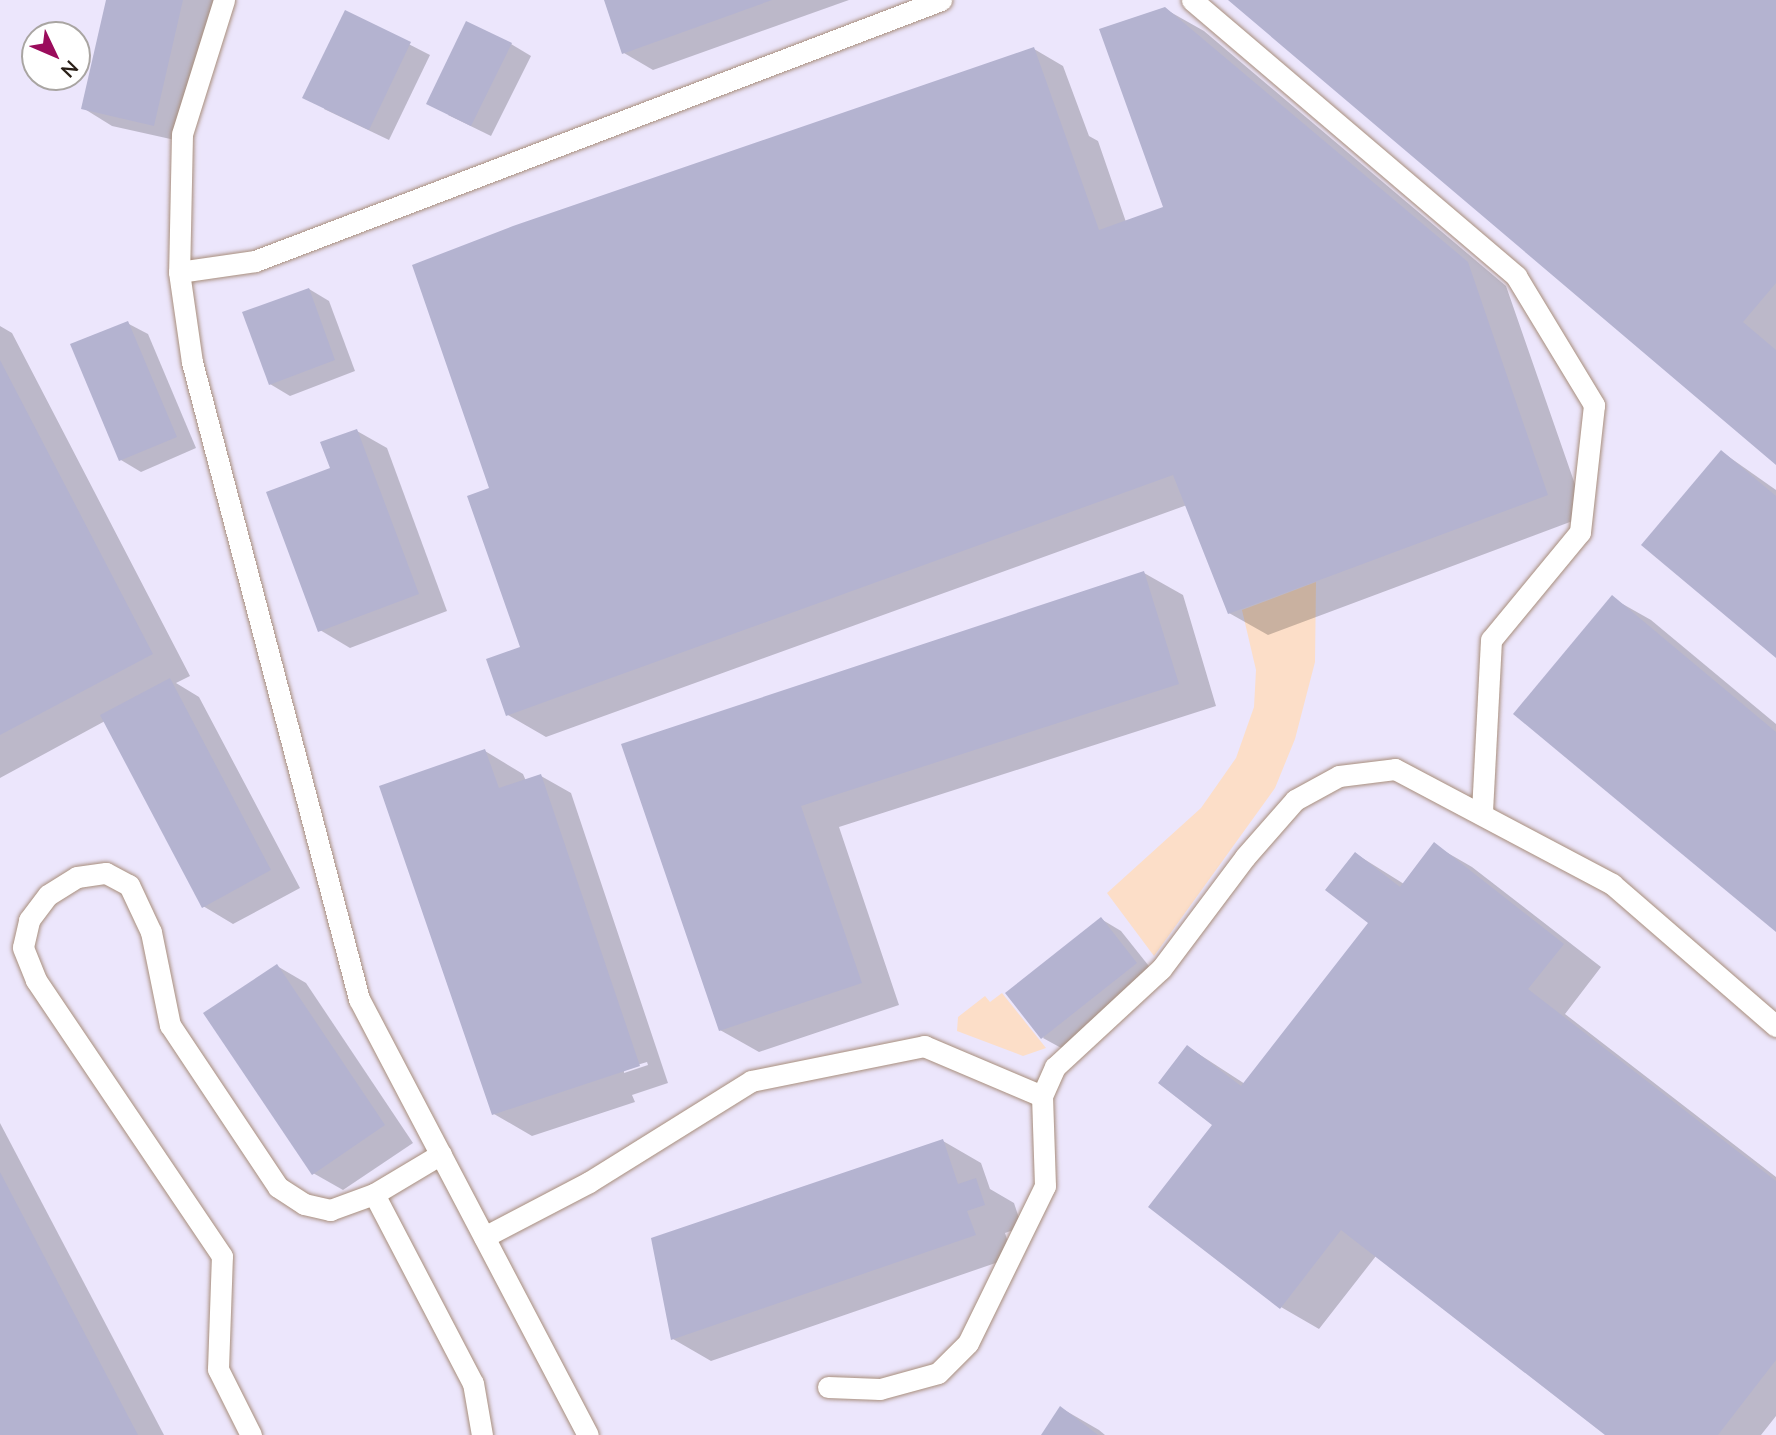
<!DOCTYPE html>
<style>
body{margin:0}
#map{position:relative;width:1776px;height:1435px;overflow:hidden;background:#fdf1e9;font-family:Lato,sans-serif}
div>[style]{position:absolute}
.industrial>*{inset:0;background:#ece6fc}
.green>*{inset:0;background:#fcdec8}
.shadow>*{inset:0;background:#0003}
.building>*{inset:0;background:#b4b3d0}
.roads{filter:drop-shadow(0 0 2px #a88e7c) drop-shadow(0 0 2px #a88e7c)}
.service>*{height:21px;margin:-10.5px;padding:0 10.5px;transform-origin:10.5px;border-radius:10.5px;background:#fff}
span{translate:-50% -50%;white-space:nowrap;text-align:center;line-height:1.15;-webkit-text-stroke:5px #fff;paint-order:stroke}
.north{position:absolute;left:21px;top:21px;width:70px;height:70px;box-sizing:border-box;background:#fff;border:2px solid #a9a5a2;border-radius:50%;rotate:134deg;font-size:19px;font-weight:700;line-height:28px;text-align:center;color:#291f17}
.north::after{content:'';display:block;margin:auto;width:24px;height:32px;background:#9b0c5c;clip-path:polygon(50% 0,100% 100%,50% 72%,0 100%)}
</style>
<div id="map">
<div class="industrial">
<div style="clip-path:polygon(evenodd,0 0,1776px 0,1776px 1435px,0 1435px,0 0,35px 35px,77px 35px,77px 77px,35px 77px,35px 35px)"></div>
</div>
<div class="green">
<div style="clip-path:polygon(1316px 582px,1315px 662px,1295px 739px,1275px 788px,1154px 956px,1107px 893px,1201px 808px,1236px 758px,1254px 707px,1256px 670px,1242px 610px)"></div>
<div style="clip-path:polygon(1002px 993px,1046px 1048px,1023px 1056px,957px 1031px,958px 1017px,985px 996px,990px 1002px)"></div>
</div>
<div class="shadow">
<div style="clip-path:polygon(108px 0,217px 0,184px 142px,112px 126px,83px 108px)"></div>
<div style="clip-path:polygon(605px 0,849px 0,653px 70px,624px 53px)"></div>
<div style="clip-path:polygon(1230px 0,1776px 0,1776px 462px)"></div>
<div style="clip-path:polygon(1165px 9px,1204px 31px,1506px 286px,1586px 516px,1268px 635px,1229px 613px,1187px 505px,546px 737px,508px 715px,522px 648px,491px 489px,1034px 49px,1063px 66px,1089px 136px,1098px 141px,1126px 222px,1166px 208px)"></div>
<div style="clip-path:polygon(346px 12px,430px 55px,389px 140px,324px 109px)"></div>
<div style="clip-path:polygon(511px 44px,531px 56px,491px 136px,448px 115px)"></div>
<div style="clip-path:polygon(309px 289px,329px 301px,355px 371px,290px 396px,270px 384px)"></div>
<div style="clip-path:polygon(127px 323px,148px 334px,196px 448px,141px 472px,121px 460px)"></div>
<div style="clip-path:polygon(0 326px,12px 333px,190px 676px,176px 683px,199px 697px,300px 888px,233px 924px,203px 906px,105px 721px,0 778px)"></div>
<div style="clip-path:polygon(357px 431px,387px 448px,447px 611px,350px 648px,320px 630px,332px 469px)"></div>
<div style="clip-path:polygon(1722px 452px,1776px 490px,1776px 656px)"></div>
<div style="clip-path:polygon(1144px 573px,1183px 595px,1216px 706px,839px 827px,899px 1005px,759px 1052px,720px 1030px,624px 745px)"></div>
<div style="clip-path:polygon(1612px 598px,1651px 620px,1776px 724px,1776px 930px)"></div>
<div style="clip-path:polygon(evenodd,485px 751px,523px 774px,526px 781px,541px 776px,571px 793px,668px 1083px,632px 1095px,635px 1102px,532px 1136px,494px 1114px,485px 751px,647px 1062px,648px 1065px,624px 1073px,624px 1069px,647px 1062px)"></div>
<div style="clip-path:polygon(1434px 845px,1472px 867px,1601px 967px,1565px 1014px,1776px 1177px,1776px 1416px,1761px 1435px,1608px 1435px,1376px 1256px,1319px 1329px,1281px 1307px,1188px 1047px,1245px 1084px,1371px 923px,1356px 854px,1404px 884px)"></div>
<div style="clip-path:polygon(1101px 919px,1121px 931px,1156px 975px,1063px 1049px,1043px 1038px)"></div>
<div style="clip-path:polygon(277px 966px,306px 983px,413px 1143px,343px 1190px,313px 1173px)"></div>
<div style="clip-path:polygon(0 1123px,164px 1435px,0 1435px)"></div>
<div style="clip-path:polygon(943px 1141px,981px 1163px,990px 1189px,1014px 1203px,1022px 1227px,1005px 1233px,1013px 1257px,711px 1361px,673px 1339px)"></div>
<div style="clip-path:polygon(1061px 1408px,1099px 1430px,1105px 1435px,1043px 1435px)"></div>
</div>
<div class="building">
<div style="clip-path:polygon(106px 0,183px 0,154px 126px,81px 109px)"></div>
<div style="clip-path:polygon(604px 0,772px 0,622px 54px)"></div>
<div style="clip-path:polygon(1228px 0,1776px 0,1776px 283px,1743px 322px,1776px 350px,1776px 465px)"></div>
<div style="clip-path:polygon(1165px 7px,1468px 262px,1548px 495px,1228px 614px,1173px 475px,506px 716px,486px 659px,520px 647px,467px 496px,489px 488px,412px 265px,513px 226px,1034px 47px,1099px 230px,1163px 207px,1099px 29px)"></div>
<div style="clip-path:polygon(345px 10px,411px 42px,369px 130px,302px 98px)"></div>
<div style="clip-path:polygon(466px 21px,512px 43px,471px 126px,426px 104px)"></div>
<div style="clip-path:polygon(309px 288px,335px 360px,269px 385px,242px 312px)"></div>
<div style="clip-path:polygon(128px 321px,177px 437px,119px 461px,70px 344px)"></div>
<div style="clip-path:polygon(0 360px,153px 654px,0 735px)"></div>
<div style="clip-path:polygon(357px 429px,419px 594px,318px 632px,266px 492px,330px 468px,320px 442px)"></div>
<div style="clip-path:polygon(1721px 450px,1776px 496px,1776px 658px,1641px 545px)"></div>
<div style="clip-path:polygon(1144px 571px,1179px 684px,801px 806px,862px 983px,719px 1031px,621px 744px)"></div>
<div style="clip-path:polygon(1612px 595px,1776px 732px,1776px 932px,1513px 714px)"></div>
<div style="clip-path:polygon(170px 678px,271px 870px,202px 908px,100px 715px)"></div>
<div style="clip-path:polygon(485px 749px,499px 788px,541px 774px,640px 1066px,492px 1115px,379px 786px)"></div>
<div style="clip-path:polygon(1434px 842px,1564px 944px,1528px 989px,1776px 1181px,1776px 1360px,1718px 1435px,1605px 1435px,1341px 1230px,1280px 1309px,1148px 1207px,1212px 1125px,1158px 1083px,1187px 1045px,1241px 1086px,1368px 923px,1325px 890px,1355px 852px,1400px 887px)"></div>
<div style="clip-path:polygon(1101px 917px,1137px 963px,1041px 1039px,1005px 993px)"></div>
<div style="clip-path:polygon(277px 964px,385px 1125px,312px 1175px,203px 1013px)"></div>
<div style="clip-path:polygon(943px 1139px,958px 1184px,976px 1178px,985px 1205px,967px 1211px,976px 1235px,671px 1340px,651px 1238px)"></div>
<div style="clip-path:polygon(0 1172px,138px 1435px,0 1435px)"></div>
<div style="clip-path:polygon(1060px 1406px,1098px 1435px,1041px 1435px)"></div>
</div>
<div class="roads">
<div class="service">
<div style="left:224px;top:0;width:140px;rotate:107.4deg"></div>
<div style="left:182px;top:134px;width:138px;rotate:91.2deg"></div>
<div style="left:179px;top:272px;width:91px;rotate:81.8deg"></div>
<div style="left:192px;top:362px;width:659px;rotate:75.31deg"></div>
<div style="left:359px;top:999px;width:492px;rotate:62.3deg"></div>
<div style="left:1192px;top:0;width:426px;rotate:40.4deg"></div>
<div style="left:1516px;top:276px;width:151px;rotate:58.8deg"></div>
<div style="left:1594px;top:405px;width:128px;rotate:96.3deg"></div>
<div style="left:1580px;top:532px;width:140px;rotate:129.5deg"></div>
<div style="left:1491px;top:640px;width:171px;rotate:93deg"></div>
<div style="left:179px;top:272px;width:77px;rotate:-8.2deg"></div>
<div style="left:255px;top:261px;width:734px;rotate:-20.83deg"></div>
<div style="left:374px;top:1194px;width:213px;rotate:62.4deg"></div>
<div style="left:473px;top:1383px;width:53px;rotate:80.2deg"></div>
<div style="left:484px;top:1237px;width:119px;rotate:-27.6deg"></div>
<div style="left:589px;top:1182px;width:191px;rotate:-31.9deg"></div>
<div style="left:751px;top:1081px;width:177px;rotate:-11.4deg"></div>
<div style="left:924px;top:1046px;width:128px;rotate:23deg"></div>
<div style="left:1042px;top:1096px;width:32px;rotate:-66deg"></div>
<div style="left:1055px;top:1067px;width:144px;rotate:-42.8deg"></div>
<div style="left:1161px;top:969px;width:140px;rotate:-53.1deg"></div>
<div style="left:1245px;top:857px;width:76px;rotate:-48.7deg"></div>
<div style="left:1295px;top:800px;width:50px;rotate:-28.6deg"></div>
<div style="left:1339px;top:776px;width:56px;rotate:-7.1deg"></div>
<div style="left:1395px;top:769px;width:246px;rotate:27.9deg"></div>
<div style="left:1612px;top:884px;width:217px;rotate:40.9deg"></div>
<div style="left:828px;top:1387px;width:52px;rotate:2.2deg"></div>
<div style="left:880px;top:1389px;width:60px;rotate:-15.4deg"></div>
<div style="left:938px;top:1373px;width:42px;rotate:-45deg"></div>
<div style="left:968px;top:1343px;width:175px;rotate:-63.9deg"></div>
<div style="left:1045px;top:1186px;width:90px;rotate:-91.9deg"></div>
<div style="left:251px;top:1435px;width:74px;rotate:-116.6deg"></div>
<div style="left:218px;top:1369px;width:113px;rotate:-88deg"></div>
<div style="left:222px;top:1256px;width:333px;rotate:-124deg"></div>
<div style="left:36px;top:980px;width:35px;rotate:-112deg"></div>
<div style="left:23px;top:947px;width:28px;rotate:-77deg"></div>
<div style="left:29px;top:920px;width:31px;rotate:-53deg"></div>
<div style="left:48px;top:895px;width:34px;rotate:-32deg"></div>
<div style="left:77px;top:877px;width:29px;rotate:-8deg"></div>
<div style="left:106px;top:873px;width:26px;rotate:28deg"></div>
<div style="left:129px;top:885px;width:52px;rotate:64.9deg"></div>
<div style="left:151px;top:932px;width:95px;rotate:78.5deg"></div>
<div style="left:170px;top:1025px;width:195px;rotate:56.3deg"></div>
<div style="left:278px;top:1187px;width:31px;rotate:33deg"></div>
<div style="left:304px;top:1204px;width:27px;rotate:13deg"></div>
<div style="left:330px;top:1210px;width:47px;rotate:-20deg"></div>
<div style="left:374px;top:1194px;width:78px;rotate:-30.8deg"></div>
</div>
</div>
<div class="north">N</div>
</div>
